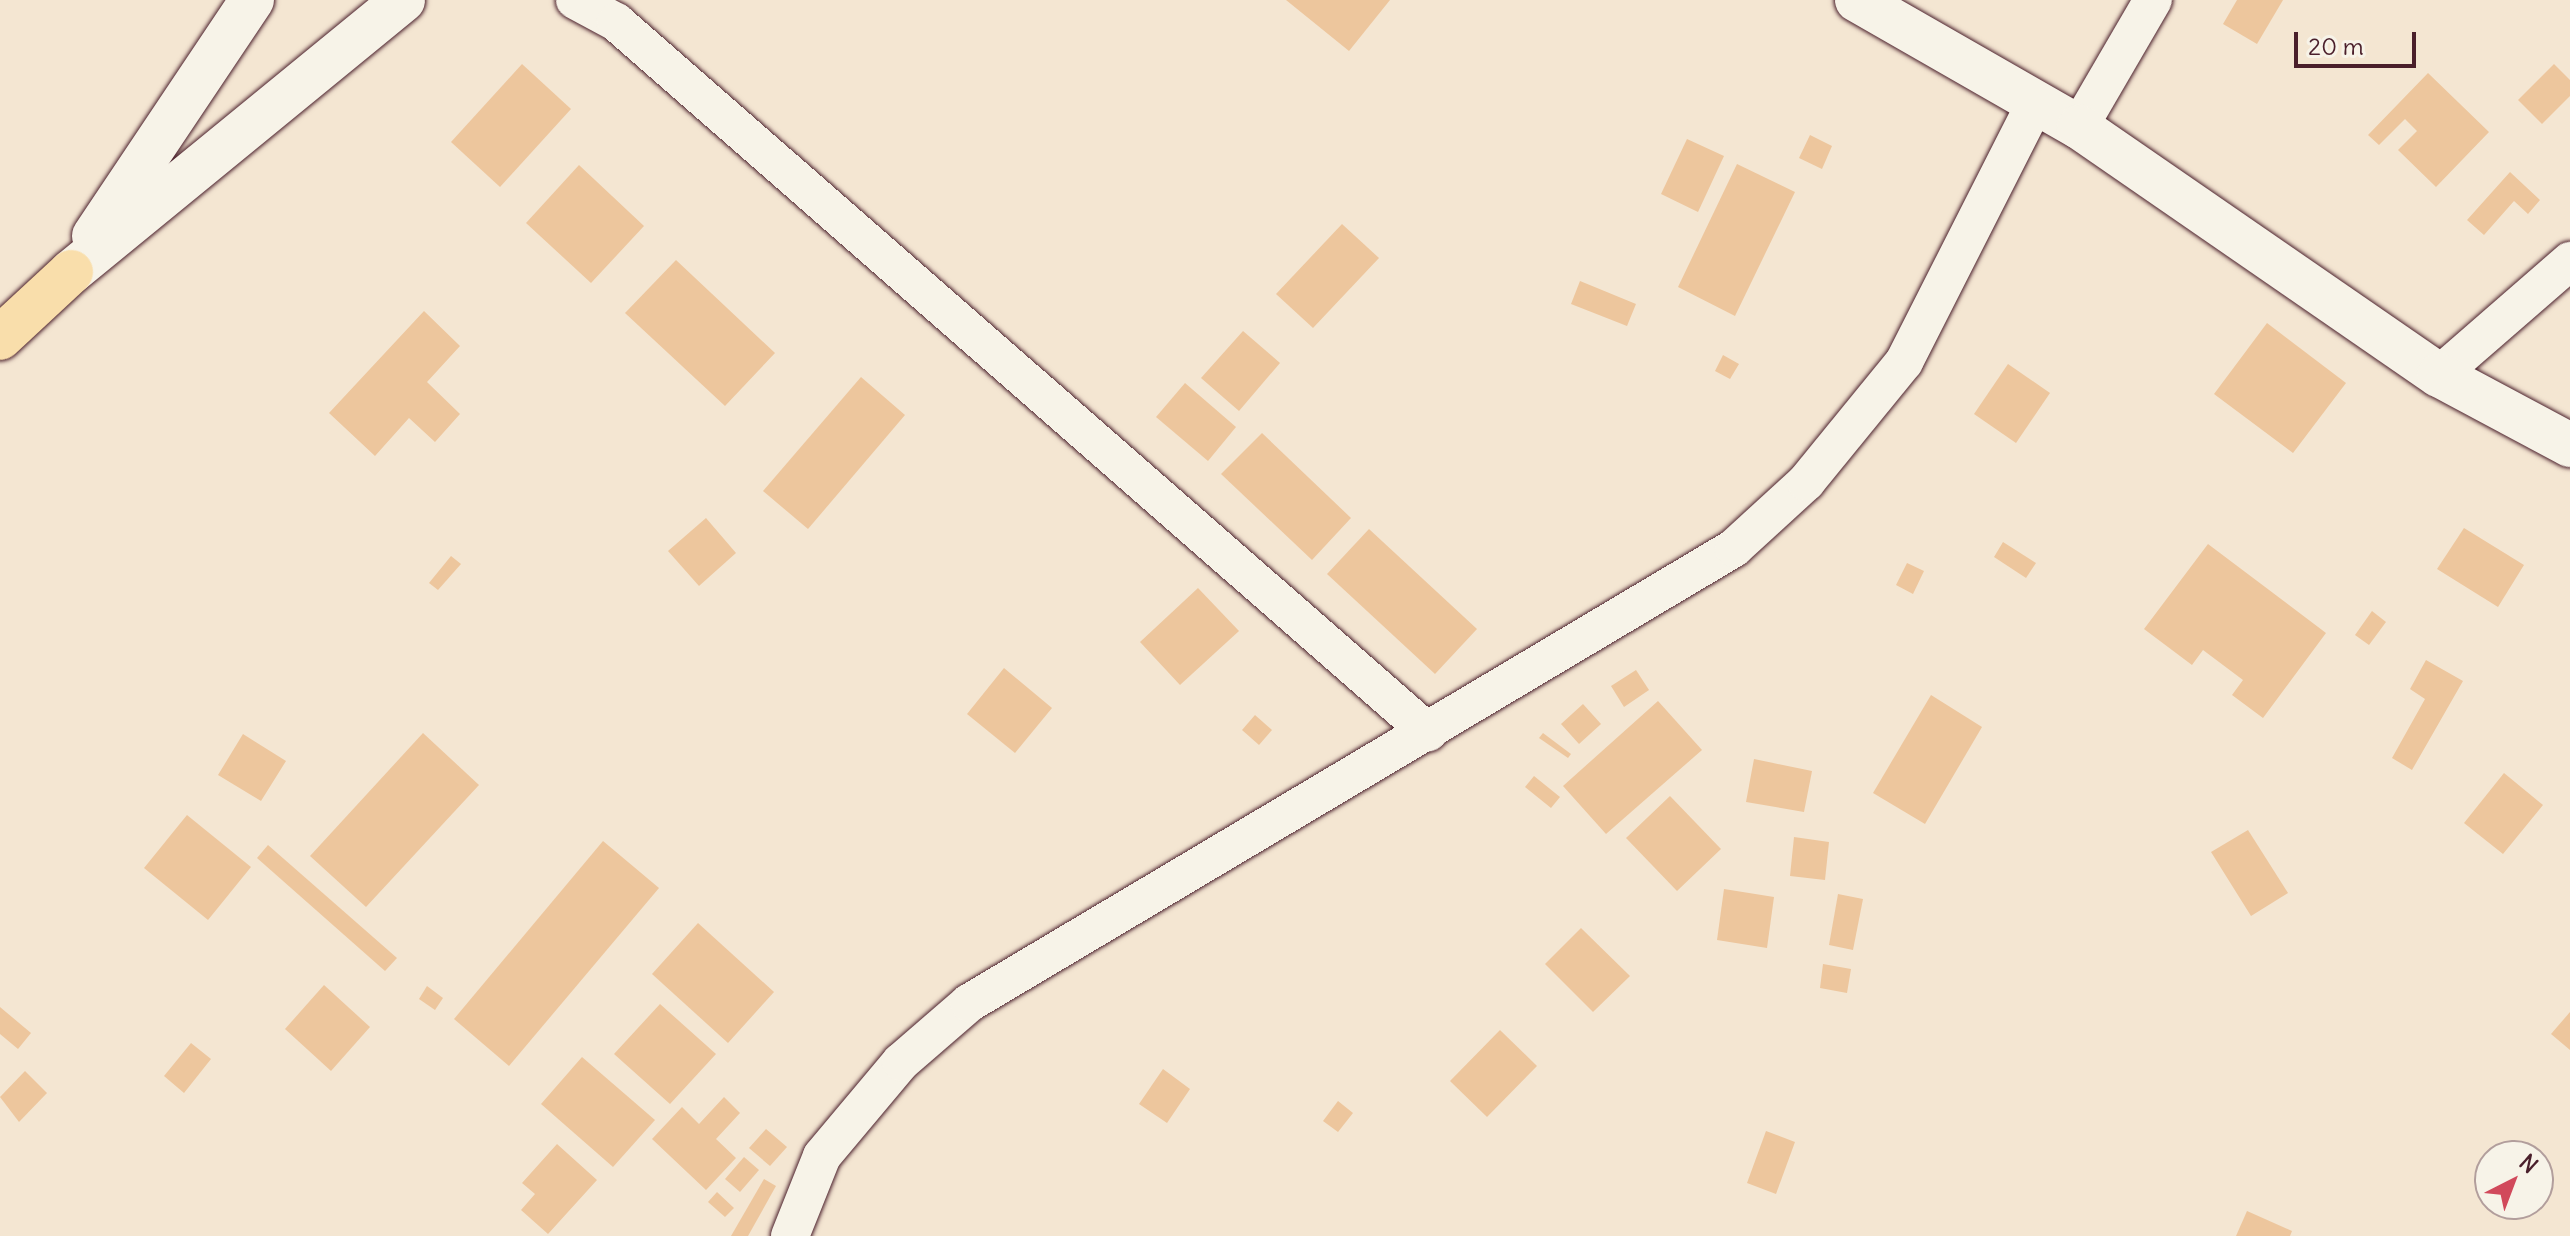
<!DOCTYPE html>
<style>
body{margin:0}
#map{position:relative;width:2570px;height:1236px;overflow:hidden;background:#f4e6d2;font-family:Delius,sans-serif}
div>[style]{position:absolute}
.building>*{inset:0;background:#edc69d}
.roads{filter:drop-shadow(0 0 2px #4a1f2b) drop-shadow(0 0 2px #4a1f2b)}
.minor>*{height:38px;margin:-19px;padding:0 19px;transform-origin:19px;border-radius:19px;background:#f7f3e8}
.tertiary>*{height:44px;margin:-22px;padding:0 22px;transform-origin:22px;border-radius:22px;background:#f7f3e8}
.trunk>*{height:44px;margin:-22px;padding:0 22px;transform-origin:22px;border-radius:22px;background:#f9deab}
span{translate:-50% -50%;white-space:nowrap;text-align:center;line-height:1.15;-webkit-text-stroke:7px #f7f3e8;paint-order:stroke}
.north{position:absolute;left:2474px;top:1140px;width:80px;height:80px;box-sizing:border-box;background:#f7f3e8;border:2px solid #b29e9c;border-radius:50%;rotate:42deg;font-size:22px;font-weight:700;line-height:32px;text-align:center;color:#4a1f2b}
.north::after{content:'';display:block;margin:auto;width:28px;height:36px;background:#d1495b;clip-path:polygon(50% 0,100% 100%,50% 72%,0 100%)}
.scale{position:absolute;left:2294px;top:32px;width:122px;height:36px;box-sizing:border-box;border:4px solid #4a1f2b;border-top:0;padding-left:10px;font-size:24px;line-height:28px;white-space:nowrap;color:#4a1f2b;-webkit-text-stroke:6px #f7f3e8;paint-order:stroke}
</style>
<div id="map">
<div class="building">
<div style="clip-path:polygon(1286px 0,1390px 0,1349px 51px)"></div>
<div style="clip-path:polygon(2237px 0,2283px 0,2257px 44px,2223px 24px)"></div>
<div style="clip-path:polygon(522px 64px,571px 109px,500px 187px,451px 142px)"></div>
<div style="clip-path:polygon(2554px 64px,2570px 80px,2570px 96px,2542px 124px,2518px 100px)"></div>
<div style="clip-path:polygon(2428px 73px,2489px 132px,2436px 187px,2398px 150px,2417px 131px,2405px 119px,2379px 145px,2368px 135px)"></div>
<div style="clip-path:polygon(1810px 135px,1832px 146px,1822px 169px,1799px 158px)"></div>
<div style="clip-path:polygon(1687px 139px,1724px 156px,1698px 212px,1661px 194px)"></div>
<div style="clip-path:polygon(1737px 164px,1795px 192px,1735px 316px,1678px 287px)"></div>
<div style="clip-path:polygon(579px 165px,644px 226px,591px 283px,526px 223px)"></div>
<div style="clip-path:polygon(2510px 172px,2540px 200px,2528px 214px,2514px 201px,2484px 235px,2467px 220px)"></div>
<div style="clip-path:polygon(1342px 224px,1379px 258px,1313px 328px,1276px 294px)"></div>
<div style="clip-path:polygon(676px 260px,775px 353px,725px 406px,625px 313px)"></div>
<div style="clip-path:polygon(1580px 281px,1636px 304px,1627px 326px,1571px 304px)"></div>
<div style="clip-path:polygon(424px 311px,460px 346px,427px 382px,460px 414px,435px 442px,409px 418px,375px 456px,329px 413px)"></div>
<div style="clip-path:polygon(2267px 323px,2346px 383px,2293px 453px,2214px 394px)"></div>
<div style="clip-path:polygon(1243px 331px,1280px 363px,1239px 411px,1201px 378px)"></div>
<div style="clip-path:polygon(1723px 355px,1739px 364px,1730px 379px,1715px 371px)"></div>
<div style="clip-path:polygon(2008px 364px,2050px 393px,2016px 443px,1974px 414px)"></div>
<div style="clip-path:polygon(861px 377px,905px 415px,808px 529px,763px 491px)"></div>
<div style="clip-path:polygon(1185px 383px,1236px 427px,1208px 461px,1156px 417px)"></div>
<div style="clip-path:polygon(1262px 433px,1351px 518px,1312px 560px,1221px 474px)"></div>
<div style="clip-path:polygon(706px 518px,736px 553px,699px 586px,668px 551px)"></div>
<div style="clip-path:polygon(2464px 528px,2524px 565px,2498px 607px,2437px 569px)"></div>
<div style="clip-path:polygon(1369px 529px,1477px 629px,1435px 674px,1327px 574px)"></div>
<div style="clip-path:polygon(2003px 542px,2036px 563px,2026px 578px,1994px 557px)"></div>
<div style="clip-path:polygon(2208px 544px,2326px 633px,2263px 718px,2232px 695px,2243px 680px,2203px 650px,2192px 665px,2144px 629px)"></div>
<div style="clip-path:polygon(451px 556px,461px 564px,438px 590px,429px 583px)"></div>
<div style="clip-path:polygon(1907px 563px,1924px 571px,1913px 594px,1896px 585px)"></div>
<div style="clip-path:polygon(1198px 588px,1239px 631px,1180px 685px,1140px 642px)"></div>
<div style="clip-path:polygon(2372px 611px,2386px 622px,2369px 645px,2355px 635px)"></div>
<div style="clip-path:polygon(2426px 660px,2463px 681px,2412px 770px,2392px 758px,2425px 699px,2410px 689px)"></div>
<div style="clip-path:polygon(1004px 668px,1052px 708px,1015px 753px,967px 714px)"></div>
<div style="clip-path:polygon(1636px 670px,1649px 690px,1624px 707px,1611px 686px)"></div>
<div style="clip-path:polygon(1931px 695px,1982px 727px,1925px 824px,1873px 793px)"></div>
<div style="clip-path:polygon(1658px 701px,1702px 750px,1606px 834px,1563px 786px)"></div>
<div style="clip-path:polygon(1583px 704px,1601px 724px,1579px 744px,1561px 724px)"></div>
<div style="clip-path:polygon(1255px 715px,1272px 730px,1259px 745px,1242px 730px)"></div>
<div style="clip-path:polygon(423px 733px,479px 785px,366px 907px,310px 856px)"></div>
<div style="clip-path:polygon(1543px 733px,1571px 754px,1568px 758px,1539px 738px)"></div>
<div style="clip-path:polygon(243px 734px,286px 761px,261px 801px,218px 775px)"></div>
<div style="clip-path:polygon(1754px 759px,1812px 771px,1804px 812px,1746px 802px)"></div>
<div style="clip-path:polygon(2504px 773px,2543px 805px,2503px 854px,2464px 823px)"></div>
<div style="clip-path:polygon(1534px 776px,1560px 797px,1551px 808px,1525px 787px)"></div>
<div style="clip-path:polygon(1670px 796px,1721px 849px,1677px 891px,1626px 838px)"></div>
<div style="clip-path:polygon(187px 815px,251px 867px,208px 920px,144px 868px)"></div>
<div style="clip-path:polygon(2248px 830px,2288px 893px,2251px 916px,2211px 852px)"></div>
<div style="clip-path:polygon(1794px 837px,1829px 842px,1825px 880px,1790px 876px)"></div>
<div style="clip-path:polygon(603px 841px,659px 888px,509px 1066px,454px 1019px)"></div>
<div style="clip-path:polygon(268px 845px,397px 958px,385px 971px,257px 858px)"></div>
<div style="clip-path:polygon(1724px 889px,1774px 897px,1767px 948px,1717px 940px)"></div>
<div style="clip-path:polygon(1838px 894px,1863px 899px,1853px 950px,1829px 945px)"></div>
<div style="clip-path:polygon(698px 923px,774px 992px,728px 1043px,652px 974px)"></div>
<div style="clip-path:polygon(1581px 928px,1630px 976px,1593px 1012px,1545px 964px)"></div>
<div style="clip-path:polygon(1823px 964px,1851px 969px,1847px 993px,1820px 988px)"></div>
<div style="clip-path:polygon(324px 985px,370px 1027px,331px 1071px,285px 1029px)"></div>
<div style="clip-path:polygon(427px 986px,443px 998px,435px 1010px,419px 999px)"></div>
<div style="clip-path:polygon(660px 1004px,716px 1054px,670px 1104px,614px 1054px)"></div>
<div style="clip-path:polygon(0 1007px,31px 1033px,18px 1049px,0 1034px)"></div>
<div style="clip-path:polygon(2570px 1012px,2570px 1050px,2551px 1034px)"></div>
<div style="clip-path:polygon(1500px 1030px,1537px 1066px,1487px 1117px,1450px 1081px)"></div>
<div style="clip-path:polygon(191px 1043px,211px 1059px,184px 1093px,164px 1076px)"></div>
<div style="clip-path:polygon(582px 1057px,655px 1120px,613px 1167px,541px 1104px)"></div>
<div style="clip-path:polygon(1163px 1069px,1190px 1089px,1167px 1123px,1139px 1104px)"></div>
<div style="clip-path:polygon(25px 1071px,47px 1093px,19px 1122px,0 1097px)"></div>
<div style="clip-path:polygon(724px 1097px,740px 1113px,716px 1139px,736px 1158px,706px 1190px,652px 1139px,682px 1107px,699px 1124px)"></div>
<div style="clip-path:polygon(1338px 1101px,1353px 1113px,1338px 1132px,1323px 1121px)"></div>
<div style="clip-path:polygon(766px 1129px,787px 1147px,770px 1166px,749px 1148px)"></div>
<div style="clip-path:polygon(1766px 1131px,1795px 1142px,1776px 1194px,1747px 1183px)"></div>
<div style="clip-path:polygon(557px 1144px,597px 1180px,548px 1234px,521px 1210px,535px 1194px,522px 1183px)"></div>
<div style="clip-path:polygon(744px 1157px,759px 1170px,740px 1192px,725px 1179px)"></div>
<div style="clip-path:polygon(764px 1179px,776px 1186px,748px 1236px,731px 1236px)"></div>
<div style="clip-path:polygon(717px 1192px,734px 1208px,725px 1217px,708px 1202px)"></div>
<div style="clip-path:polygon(2247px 1211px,2292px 1231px,2290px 1236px,2236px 1236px)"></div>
</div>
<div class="roads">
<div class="minor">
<div style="left:575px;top:0;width:47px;rotate:28.2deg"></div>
<div style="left:616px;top:22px;width:1079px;rotate:41.17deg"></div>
<div style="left:2079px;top:127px;width:147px;rotate:-59.8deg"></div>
<div style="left:2439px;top:375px;width:174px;rotate:-41deg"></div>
<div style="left:790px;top:1236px;width:86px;rotate:-68.2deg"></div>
<div style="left:822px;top:1156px;width:123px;rotate:-50deg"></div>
<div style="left:901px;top:1062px;width:90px;rotate:-40.9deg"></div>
<div style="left:969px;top:1003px;width:890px;rotate:-30.74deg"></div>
<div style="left:1734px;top:548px;width:98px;rotate:-42.5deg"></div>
<div style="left:1806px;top:482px;width:155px;rotate:-50.8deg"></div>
<div style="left:1904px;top:362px;width:289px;rotate:-63.1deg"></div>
</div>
<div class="tertiary">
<div style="left:1857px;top:0;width:256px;rotate:29.8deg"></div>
<div style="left:2079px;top:127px;width:437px;rotate:34.6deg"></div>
<div style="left:2439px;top:375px;width:149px;rotate:28.1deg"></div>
<div style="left:94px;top:236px;width:284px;rotate:-56.2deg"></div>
<div style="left:71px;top:272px;width:429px;rotate:-39.3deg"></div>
</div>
<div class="trunk">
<div style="left:0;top:338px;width:97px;rotate:-42.9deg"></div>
</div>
</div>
<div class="north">N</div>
<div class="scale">20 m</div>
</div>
